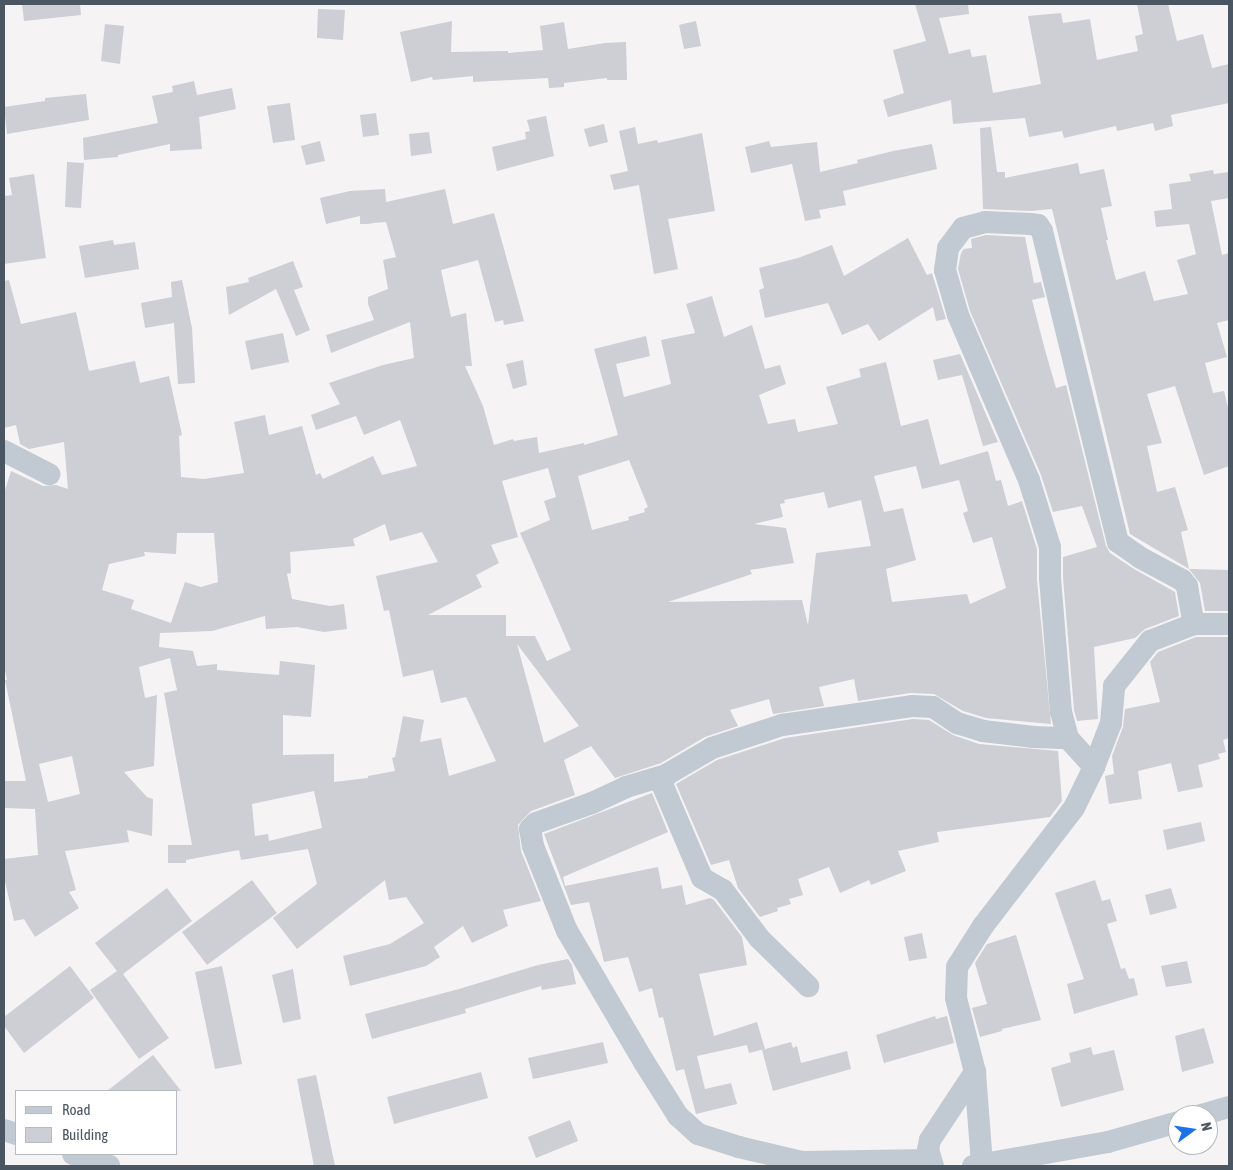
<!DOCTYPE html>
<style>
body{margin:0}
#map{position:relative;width:1233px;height:1170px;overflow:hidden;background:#f5f3f3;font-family:"Asap Condensed",sans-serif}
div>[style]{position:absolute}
.building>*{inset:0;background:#cdcfd5}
.minor>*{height:22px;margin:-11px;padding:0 11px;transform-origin:11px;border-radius:11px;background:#c1cad2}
span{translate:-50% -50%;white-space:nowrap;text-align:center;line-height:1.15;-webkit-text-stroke:5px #fff;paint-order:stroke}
.frame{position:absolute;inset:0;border:5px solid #4a5661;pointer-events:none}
.legend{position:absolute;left:15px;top:1090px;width:162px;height:65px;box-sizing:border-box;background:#fff;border:1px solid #b7bbc0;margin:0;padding:6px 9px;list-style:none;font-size:15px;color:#4a5661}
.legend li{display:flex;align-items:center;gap:10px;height:25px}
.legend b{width:25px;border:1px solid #b7bbc0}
.north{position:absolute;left:1168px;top:1105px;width:50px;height:50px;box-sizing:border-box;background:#fff;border:1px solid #b7bbc0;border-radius:50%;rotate:76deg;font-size:14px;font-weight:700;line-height:20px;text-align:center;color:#4a5661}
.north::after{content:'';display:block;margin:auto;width:18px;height:22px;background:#1a73e8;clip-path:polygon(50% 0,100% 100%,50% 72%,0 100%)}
</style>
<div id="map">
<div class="building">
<div style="clip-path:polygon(22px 4px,80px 4px,81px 15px,24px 21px)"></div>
<div style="clip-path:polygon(915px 4px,968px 4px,969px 14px,939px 18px,949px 54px,970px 49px,972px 57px,986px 55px,993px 93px,1041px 84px,1028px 16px,1061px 13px,1063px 23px,1090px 19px,1097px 60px,1138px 51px,1135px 36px,1143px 34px,1137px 4px,1168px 4px,1177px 41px,1203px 34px,1212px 68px,1229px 64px,1229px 103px,1171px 115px,1173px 126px,1155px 131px,1153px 123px,1117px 131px,1116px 126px,1064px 138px,1062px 131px,1029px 137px,1025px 118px,953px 124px,951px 100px,888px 117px,883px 100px,904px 93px,893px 50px,926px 41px)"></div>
<div style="clip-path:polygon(318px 9px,345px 10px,343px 40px,317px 38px)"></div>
<div style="clip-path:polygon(452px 21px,451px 52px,508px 51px,508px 53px,543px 50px,540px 26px,564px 22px,568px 49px,605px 43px,626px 42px,627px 80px,607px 80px,607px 78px,564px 83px,564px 87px,549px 88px,548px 78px,473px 82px,473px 76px,433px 80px,432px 77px,411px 82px,400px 32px)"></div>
<div style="clip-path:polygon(696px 21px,701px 46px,684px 49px,679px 25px)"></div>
<div style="clip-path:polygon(105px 24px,124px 26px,120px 64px,101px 61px)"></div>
<div style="clip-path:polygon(194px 81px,197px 95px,232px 88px,236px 109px,199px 117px,202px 149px,170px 151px,170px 144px,118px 155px,118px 157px,84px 160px,83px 138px,158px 123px,152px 96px,173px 92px,172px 86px)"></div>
<div style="clip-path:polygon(86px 94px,89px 120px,7px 134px,4px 107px,45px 101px,45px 98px)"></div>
<div style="clip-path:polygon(290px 103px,295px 140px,273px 143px,267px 106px)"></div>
<div style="clip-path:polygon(376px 113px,379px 135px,363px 137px,360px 115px)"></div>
<div style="clip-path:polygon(546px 116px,554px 156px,497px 171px,492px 147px,526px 139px,525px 132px,530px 131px,527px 120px)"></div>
<div style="clip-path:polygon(604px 124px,608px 142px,589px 147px,584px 129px)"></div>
<div style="clip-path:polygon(635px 127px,638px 144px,657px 140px,658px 143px,702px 133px,715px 211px,668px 219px,678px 269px,654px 274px,639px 185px,614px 190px,610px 175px,628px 171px,619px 131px)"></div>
<div style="clip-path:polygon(991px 127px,997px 172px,1005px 172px,1005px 178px,1078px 163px,1080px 174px,1104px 169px,1112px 206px,1101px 208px,1108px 240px,1106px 240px,1116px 280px,1145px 271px,1154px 301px,1188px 294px,1177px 260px,1196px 254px,1189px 224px,1156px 227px,1154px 211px,1172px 209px,1169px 184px,1191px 181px,1189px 174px,1213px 170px,1214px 174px,1229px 172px,1229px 198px,1211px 201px,1222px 255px,1229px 253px,1229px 320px,1217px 323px,1227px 357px,1205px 363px,1213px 393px,1224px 391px,1229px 412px,1229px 466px,1204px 475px,1175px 386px,1147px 394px,1162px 443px,1147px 446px,1157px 492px,1175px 487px,1188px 530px,1181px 532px,1189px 569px,1130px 534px,1052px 209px,1031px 211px,983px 209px,980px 128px)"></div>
<div style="clip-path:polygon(429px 132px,432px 153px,411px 156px,409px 134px)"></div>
<div style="clip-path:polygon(320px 141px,325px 161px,306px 165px,301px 146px)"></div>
<div style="clip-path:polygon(769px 141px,771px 147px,817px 142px,820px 172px,858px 163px,857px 160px,893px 151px,932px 144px,937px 169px,843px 191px,846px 205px,819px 210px,821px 218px,805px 221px,792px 164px,751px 173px,745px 147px)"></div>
<div style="clip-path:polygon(67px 162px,84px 163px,81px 208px,65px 207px)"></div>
<div style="clip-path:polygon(34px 174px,46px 258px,4px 264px,4px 196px,12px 195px,9px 178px)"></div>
<div style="clip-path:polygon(evenodd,385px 189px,386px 202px,445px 189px,453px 224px,494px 213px,524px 321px,504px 325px,503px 320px,495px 322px,478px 260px,441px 270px,451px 317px,466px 313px,472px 366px,465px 366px,483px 406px,494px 445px,513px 439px,514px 441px,537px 437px,539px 453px,584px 443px,584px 445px,618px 435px,594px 349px,646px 336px,650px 356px,616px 364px,624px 397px,671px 384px,661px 340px,695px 333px,686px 304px,712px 296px,724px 337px,752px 325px,765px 369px,780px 365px,786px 384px,759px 395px,768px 424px,795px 419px,798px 432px,838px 424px,826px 387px,861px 377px,859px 369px,886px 362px,901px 426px,928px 419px,940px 465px,988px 451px,996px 481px,1001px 480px,1008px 506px,1022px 501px,1037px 549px,1037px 580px,1051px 724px,986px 718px,963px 711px,934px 694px,910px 693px,858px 701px,854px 679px,819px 687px,824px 706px,773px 714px,769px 699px,730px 710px,738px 726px,705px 737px,661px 763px,615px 778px,591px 746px,564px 760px,575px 795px,531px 811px,518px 825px,521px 851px,541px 901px,503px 910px,508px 926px,472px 943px,463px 926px,434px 947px,440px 957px,426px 966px,350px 986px,343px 956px,390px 944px,424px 923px,406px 897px,389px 900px,385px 880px,297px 949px,273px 918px,317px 884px,308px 849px,241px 860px,239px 850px,186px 860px,186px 863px,168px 863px,168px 845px,192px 845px,164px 693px,177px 690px,170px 658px,139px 667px,145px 698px,157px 695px,154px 766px,124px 772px,147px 797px,153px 799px,152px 836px,127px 830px,129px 842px,65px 851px,76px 890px,69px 892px,79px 908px,35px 937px,24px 919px,14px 921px,4px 877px,4px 859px,38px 855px,35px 809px,4px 808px,4px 781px,26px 781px,5px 680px,7px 680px,4px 665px,4px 493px,11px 471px,43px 486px,56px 485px,68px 489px,64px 442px,29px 449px,20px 444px,16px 425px,4px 428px,4px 281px,9px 280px,21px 324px,76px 312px,89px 371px,135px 361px,140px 383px,169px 376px,182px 435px,179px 436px,181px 477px,204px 479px,244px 473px,234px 422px,265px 415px,269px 435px,302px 426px,316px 475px,320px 473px,323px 479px,373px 456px,382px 475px,417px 466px,400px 420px,364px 435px,356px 416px,316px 430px,311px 415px,340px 404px,329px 383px,383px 365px,414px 358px,410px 322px,331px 353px,326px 335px,374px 320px,368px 304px,368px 297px,388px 289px,383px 260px,396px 257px,386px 222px,360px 224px,360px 216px,326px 224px,320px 198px,350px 191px,385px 189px,629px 460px,648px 507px,644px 509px,645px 512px,628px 517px,629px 520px,592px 530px,578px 476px,629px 460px,385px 189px,916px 466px,922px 489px,959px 480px,968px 511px,963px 513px,973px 543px,992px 537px,1006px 588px,970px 604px,967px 594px,892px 602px,886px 569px,916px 560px,903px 508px,884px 512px,874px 476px,916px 466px,385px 189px,548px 468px,556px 497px,544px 501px,550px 520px,520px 533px,571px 650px,547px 661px,535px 636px,506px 636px,506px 615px,428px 615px,482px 587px,476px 575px,499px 563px,491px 545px,518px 537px,502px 481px,548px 468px,385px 189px,824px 492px,828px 508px,861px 500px,871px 546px,816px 553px,808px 625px,802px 600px,668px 602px,752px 574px,750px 570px,794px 563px,786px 528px,754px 524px,783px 517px,780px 504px,785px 503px,784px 500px,824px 492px,385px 189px,385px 524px,390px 541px,422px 532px,438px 562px,376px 576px,384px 611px,389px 610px,403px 677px,433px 670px,441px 703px,466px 697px,496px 761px,449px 776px,441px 738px,420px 742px,424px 720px,403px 716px,395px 757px,392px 758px,395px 771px,368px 776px,368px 778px,334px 782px,334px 754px,283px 755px,283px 715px,311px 717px,315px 665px,280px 661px,279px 675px,217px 670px,217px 664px,197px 666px,193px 651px,159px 647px,160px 633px,212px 631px,265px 616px,266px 629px,297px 627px,324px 632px,347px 629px,344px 604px,330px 606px,292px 599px,287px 574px,291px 573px,290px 552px,355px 546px,353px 539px,385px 524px,385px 189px,177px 533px,214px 533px,218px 582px,201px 587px,185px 582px,171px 623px,131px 609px,134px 600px,102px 590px,109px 564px,145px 556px,144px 552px,176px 554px,177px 533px,385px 189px,517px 644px,554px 693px,579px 726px,544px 743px,517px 644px,385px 189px,72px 756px,80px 794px,48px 802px,39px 764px,72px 756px,385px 189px,314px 791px,322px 828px,269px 841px,268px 834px,255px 836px,252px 804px,314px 791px)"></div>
<div style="clip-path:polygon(986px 235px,1025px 237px,1034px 283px,1041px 282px,1045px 297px,1032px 300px,1045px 350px,1056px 388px,1066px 385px,1106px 546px,1110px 553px,1134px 569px,1175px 592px,1179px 616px,1145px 629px,1135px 638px,1094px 647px,1098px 719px,1077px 721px,1074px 710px,1063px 578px,1063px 557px,1097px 547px,1082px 506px,1053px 512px,1041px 475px,970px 311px,958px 269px,961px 253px,964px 249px,972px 248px,971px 239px)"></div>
<div style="clip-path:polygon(908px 238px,927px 275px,932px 273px,946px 319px,936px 321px,933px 307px,879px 341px,868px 324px,842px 335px,828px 303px,765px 318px,759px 290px,764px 288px,759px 268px,798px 258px,832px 245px,844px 276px)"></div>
<div style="clip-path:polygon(113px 240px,114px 245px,135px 242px,139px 269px,85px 278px,79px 246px)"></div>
<div style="clip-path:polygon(293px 261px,303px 287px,294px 290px,310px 330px,296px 336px,276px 289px,229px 315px,226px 287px,249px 282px,248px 278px)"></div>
<div style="clip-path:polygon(182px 280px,192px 328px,195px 383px,178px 384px,174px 323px,145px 328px,141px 303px,172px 297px,171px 282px)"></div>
<div style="clip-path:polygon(283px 333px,289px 362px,251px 370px,245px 341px)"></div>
<div style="clip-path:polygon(960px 354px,998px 442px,983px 446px,962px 375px,938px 380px,933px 360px)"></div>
<div style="clip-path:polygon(523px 360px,527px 385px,513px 389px,506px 364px)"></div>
<div style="clip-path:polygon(1189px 569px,1229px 570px,1229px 611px,1205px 611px,1200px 583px)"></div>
<div style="clip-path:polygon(1196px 637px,1229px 637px,1229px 738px,1223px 740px,1226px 752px,1218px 754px,1220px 759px,1198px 765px,1203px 787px,1178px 792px,1171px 763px,1138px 771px,1142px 799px,1109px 804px,1105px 776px,1114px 774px,1112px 756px,1123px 727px,1125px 709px,1160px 702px,1150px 662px,1158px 652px)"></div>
<div style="clip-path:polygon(913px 719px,929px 720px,953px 735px,979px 744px,1058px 751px,1062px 801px,1050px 817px,937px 832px,939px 842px,898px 851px,906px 871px,871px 885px,869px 880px,840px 893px,829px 867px,798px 879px,803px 895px,789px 899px,791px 904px,777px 908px,778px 911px,760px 917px,738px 888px,729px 860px,711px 865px,676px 784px,717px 760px,785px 738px)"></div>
<div style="clip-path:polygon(652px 793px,668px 832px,563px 877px,565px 886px,658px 867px,662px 889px,682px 885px,686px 905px,710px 898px,714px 900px,742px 937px,747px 965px,699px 974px,714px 1036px,757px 1022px,765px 1049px,749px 1053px,747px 1045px,697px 1056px,705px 1089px,731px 1083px,737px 1104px,696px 1114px,684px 1069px,676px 1071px,663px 1017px,659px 1018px,652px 988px,639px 992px,628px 957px,604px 962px,589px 902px,571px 905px,544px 834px)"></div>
<div style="clip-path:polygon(1201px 822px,1205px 841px,1167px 850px,1163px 830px)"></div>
<div style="clip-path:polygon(252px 880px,277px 913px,207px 965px,182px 932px)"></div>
<div style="clip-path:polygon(1095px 880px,1102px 901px,1110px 899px,1117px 921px,1107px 924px,1121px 969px,1125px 968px,1129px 979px,1134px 978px,1138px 995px,1074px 1014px,1067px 984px,1084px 979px,1055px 893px)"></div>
<div style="clip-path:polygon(167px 888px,192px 921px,123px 974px,169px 1038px,139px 1059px,90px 990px,117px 971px,95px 943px)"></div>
<div style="clip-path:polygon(1171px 888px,1177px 908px,1150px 915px,1145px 895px)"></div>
<div style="clip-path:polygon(922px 933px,927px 958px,909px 961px,904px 937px)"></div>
<div style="clip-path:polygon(1016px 935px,1041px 1020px,1002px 1029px,1002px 1031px,980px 1037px,972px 1008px,987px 1004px,975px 963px,987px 944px)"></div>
<div style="clip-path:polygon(568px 959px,572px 965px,576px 984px,542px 990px,541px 986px,465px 1009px,466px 1013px,372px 1039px,365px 1014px,459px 989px,538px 965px)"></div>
<div style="clip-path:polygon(1187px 961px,1192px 983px,1166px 987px,1161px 966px)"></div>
<div style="clip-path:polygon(70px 966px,94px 998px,24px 1053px,4px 1026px,4px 1017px)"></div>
<div style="clip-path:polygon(222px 966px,242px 1064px,215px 1069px,195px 972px)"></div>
<div style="clip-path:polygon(293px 969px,301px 1019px,283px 1023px,272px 975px)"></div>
<div style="clip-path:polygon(935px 1016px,936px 1019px,947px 1016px,954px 1043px,884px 1063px,876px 1035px)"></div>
<div style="clip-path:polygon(1204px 1028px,1214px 1063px,1182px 1072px,1175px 1036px)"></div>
<div style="clip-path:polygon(603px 1042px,608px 1063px,533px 1079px,528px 1058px)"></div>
<div style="clip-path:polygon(791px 1042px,793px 1048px,797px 1046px,801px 1063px,847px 1051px,851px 1069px,773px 1091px,762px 1050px)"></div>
<div style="clip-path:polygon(1091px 1047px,1093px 1055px,1114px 1050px,1124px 1090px,1061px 1107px,1051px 1068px,1071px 1062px,1069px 1053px)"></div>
<div style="clip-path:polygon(153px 1055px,181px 1091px,107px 1091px)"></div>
<div style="clip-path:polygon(481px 1072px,488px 1098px,394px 1124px,387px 1097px)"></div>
<div style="clip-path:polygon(316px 1075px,335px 1166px,314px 1166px,297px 1079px)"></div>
<div style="clip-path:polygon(570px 1120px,578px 1141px,536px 1158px,528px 1137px)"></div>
</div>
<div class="minor">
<div style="left:4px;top:451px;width:51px;rotate:27.1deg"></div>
<div style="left:1094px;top:767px;width:39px;rotate:-132deg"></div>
<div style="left:1068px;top:738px;width:27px;rotate:-105deg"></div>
<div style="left:1061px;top:712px;width:133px;rotate:-94.7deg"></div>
<div style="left:1050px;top:579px;width:32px;rotate:-90deg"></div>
<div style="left:1050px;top:547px;width:70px;rotate:-107.4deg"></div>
<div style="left:1029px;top:480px;width:180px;rotate:-113.3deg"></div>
<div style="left:958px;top:315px;width:47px;rotate:-106.1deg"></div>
<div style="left:945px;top:270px;width:22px;rotate:-82deg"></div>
<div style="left:948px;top:248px;width:25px;rotate:-53deg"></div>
<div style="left:963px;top:228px;width:23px;rotate:-15deg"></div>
<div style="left:985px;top:222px;width:45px;rotate:2.5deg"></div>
<div style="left:1030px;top:224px;width:8px;rotate:7deg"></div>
<div style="left:1038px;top:225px;width:7px;rotate:56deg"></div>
<div style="left:1042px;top:231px;width:320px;rotate:76.3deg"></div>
<div style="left:1118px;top:542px;width:28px;rotate:35deg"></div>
<div style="left:1141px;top:558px;width:47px;rotate:28.2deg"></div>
<div style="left:1182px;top:580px;width:8px;rotate:50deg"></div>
<div style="left:1187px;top:586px;width:39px;rotate:80deg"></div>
<div style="left:666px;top:775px;width:10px;rotate:114deg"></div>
<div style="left:662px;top:784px;width:102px;rotate:66.9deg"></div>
<div style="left:702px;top:878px;width:24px;rotate:30deg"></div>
<div style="left:723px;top:890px;width:60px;rotate:53.1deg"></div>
<div style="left:759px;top:938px;width:69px;rotate:44.4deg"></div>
<div style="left:1201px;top:1115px;width:29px;rotate:-16deg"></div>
<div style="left:4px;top:1130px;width:13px;rotate:18deg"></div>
<div style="left:73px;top:1154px;width:38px;rotate:18deg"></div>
<div style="left:930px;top:1160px;width:128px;rotate:179.1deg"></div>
<div style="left:802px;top:1162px;width:65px;rotate:-166.6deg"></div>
<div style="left:739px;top:1147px;width:43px;rotate:-162.4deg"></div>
<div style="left:698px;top:1134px;width:27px;rotate:-138deg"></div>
<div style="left:678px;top:1116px;width:64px;rotate:-122.2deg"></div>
<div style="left:644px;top:1062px;width:152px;rotate:-120.4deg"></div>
<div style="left:567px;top:931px;width:92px;rotate:-111.8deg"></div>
<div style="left:533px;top:846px;width:17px;rotate:-100deg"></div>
<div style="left:530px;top:829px;width:8px;rotate:-45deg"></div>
<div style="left:536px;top:823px;width:59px;rotate:-19.7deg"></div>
<div style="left:592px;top:803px;width:38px;rotate:-25deg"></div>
<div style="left:626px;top:787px;width:42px;rotate:-16.7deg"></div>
<div style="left:666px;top:775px;width:53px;rotate:-30.4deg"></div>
<div style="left:712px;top:748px;width:74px;rotate:-18.2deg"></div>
<div style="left:782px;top:725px;width:131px;rotate:-8.3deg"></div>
<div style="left:912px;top:706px;width:21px;rotate:3deg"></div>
<div style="left:933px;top:707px;width:29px;rotate:34deg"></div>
<div style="left:957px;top:723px;width:27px;rotate:17deg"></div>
<div style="left:983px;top:731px;width:51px;rotate:6.7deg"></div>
<div style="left:1034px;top:737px;width:34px;rotate:2deg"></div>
<div style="left:982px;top:1164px;width:92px;rotate:-94.4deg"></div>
<div style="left:975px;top:1072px;width:76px;rotate:-104.4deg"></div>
<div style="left:956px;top:998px;width:31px;rotate:-88deg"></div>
<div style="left:957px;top:967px;width:49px;rotate:-57.6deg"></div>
<div style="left:983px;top:926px;width:149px;rotate:-52.4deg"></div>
<div style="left:1074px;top:808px;width:46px;rotate:-64deg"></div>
<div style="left:1094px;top:767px;width:47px;rotate:-68.9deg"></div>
<div style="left:1111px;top:723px;width:37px;rotate:-85deg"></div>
<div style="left:1114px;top:686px;width:58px;rotate:-51.3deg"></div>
<div style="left:1150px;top:641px;width:47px;rotate:-21.1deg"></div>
<div style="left:1194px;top:624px;width:35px"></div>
<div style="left:933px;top:1166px;width:17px;rotate:-107deg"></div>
<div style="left:928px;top:1150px;width:10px;rotate:-79deg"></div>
<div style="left:930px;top:1140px;width:82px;rotate:-56.5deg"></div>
<div style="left:973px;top:1166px;width:137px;rotate:-10.1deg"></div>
<div style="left:1108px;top:1142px;width:73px;rotate:-15.9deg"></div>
</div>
<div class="frame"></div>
<ul class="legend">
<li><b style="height:6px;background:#c1cad2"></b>Road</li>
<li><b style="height:14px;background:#cdcfd5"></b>Building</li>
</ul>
<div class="north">N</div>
</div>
